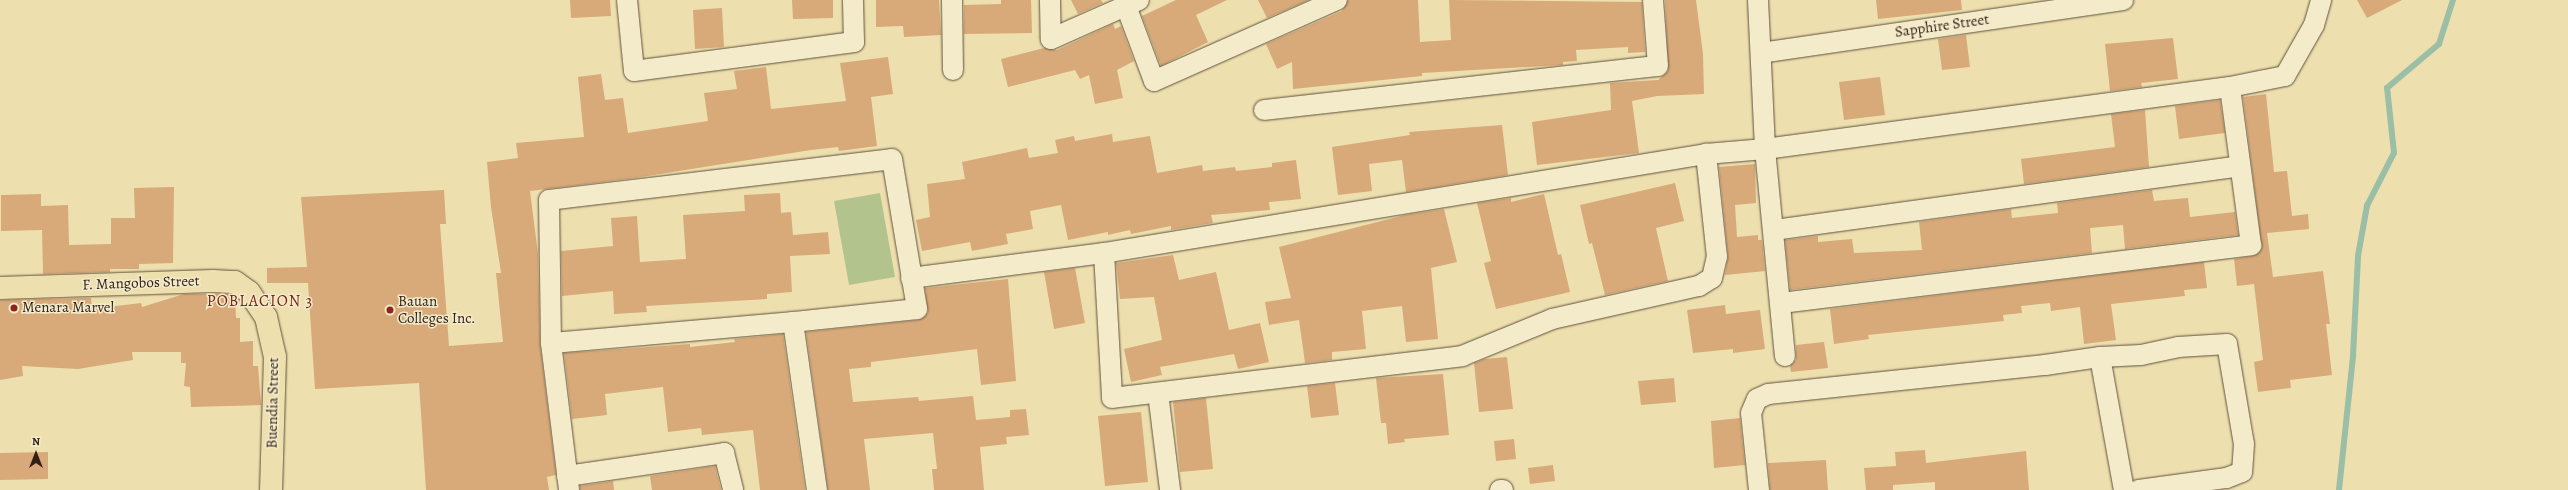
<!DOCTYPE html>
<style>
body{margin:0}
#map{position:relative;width:2568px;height:490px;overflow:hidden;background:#ede0ae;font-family:Alegreya,serif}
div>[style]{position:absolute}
.green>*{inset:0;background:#b3c38e}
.stream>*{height:5.5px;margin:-2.75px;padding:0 2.75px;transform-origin:2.75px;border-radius:2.75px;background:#9abea6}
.building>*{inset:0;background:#d8a979}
.roads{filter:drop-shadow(0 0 1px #61503e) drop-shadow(0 0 1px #61503e)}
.minor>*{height:20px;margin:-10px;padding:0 10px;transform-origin:10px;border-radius:10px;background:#f3ebca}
.primary>*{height:22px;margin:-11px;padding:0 11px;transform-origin:11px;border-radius:11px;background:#ede0ae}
.dots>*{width:11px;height:11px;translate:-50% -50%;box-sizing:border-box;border:2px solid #f3ebca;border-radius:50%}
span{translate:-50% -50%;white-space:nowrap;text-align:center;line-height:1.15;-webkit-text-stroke:3px #f3ebca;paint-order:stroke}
.street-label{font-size:15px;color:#322018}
.poi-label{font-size:15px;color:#322018}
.left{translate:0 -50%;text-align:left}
.neighbourhood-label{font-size:16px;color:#7a1f14;letter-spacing:1px}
.north{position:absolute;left:16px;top:434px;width:40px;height:40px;-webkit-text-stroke:3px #f3ebca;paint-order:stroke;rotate:0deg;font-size:11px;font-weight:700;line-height:16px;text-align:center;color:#322018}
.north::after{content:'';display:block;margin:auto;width:14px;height:18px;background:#322018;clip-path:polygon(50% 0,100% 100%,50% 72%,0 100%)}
</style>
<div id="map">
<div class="green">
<div style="clip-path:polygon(880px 193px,895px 277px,849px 285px,834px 201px)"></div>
</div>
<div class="stream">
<div style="left:2339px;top:490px;width:135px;rotate:-84deg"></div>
<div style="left:2353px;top:356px;width:100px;rotate:-87.1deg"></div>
<div style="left:2358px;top:256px;width:51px;rotate:-79.8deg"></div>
<div style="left:2367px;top:206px;width:59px;rotate:-63deg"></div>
<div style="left:2394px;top:153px;width:65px;rotate:-96.1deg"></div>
<div style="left:2387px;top:88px;width:68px;rotate:-40.2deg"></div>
<div style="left:2439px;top:44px;width:46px;rotate:-72.3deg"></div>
</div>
<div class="building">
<div style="clip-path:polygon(570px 0,610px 0,611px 16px,571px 18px)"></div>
<div style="clip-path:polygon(792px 0,833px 0,833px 18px,793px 19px)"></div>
<div style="clip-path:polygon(876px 0,939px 0,941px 35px,904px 37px,903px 26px,876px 27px)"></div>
<div style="clip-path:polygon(1001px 0,1031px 0,1032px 33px,964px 34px,964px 5px,1001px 4px)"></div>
<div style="clip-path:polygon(1071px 0,1101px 0,1103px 3px,1078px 14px)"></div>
<div style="clip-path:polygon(1176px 0,1227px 0,1196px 15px,1208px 42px,1161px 66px,1142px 16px)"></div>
<div style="clip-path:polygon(1258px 0,1309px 0,1267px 18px)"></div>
<div style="clip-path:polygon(1348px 0,1418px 0,1420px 42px,1451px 40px,1449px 0,1642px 2px,1645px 52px,1628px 53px,1628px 47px,1576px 50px,1577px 61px,1563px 62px,1563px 65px,1422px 73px,1422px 76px,1293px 89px,1292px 62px,1277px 69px,1266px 44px,1342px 11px)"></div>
<div style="clip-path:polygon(1665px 0,1696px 0,1703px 54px,1704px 94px,1657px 96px,1632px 101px,1639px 153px,1537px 165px,1532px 122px,1611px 110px,1610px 83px,1658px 80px,1668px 71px)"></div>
<div style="clip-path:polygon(1876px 0,1961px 0,1962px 10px,1878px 19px)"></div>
<div style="clip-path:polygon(2357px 0,2402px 0,2367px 18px)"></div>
<div style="clip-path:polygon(722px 8px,724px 47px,695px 49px,693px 10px)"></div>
<div style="clip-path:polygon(1113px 24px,1115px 29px,1121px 26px,1134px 61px,1117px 70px,1123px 98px,1095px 104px,1089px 75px,1080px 79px,1075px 70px,1008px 87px,1001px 59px,1044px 48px,1057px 50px)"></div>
<div style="clip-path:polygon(1966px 35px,1970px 67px,1942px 70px,1938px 39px)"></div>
<div style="clip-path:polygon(2173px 38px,2178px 79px,2141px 83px,2142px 87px,2110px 91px,2105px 44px)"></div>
<div style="clip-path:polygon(888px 57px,893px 94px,871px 97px,877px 146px,839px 151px,838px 147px,811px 150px,635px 178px,530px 191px,538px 254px,540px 344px,556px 475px,547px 477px,549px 490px,426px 490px,419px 383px,315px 389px,308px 283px,267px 283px,267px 268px,307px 267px,301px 197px,444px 190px,446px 224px,440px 224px,449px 346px,503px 342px,496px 273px,501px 273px,491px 207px,487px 162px,518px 158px,516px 143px,584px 137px,578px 77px,601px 74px,605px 100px,623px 98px,628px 133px,708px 121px,704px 93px,737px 89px,734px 71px,766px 67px,771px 109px,846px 101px,840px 63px)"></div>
<div style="clip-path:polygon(1880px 77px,1885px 115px,1844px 120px,1839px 82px)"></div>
<div style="clip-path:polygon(2266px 94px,2274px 172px,2287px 171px,2292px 216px,2308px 214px,2309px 229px,2267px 233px,2273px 277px,2323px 271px,2330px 324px,2326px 324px,2332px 375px,2290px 380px,2291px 388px,2258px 392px,2254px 362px,2263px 360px,2254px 284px,2237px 286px,2234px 259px,2253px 256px,2262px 249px,2243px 97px)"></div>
<div style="clip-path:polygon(2220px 100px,2225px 133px,2179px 139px,2175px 106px)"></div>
<div style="clip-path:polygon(2145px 110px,2149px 167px,2024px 184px,2021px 159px,2115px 147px,2111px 114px)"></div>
<div style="clip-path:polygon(1502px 125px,1508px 175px,1406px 192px,1402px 160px,1369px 164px,1372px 191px,1338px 195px,1332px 147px,1410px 135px,1409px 132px)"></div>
<div style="clip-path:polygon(1112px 134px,1113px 142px,1150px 136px,1157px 173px,1202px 165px,1203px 171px,1235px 167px,1236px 171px,1272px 167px,1272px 163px,1296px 160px,1301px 199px,1269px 202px,1270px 210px,1211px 215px,1213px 223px,1171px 230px,1171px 226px,1131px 234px,1130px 230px,1108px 235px,1108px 232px,1068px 240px,1061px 205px,1030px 211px,1033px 229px,1006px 234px,1008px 244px,972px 251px,970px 242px,922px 251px,916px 220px,930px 217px,927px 184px,965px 179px,962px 162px,1027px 148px,1029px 158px,1058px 153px,1055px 140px,1074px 136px,1075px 141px)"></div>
<div style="clip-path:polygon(1755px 164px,1756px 203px,1735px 205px,1737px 237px,1758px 235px,1758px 240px,1762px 240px,1765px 271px,1725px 275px,1728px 256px,1719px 167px)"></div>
<div style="clip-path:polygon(1675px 183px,1684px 221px,1656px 228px,1668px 281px,1605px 295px,1592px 243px,1589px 244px,1580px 205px)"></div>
<div style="clip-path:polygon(174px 187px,173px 263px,139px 264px,139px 269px,110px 269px,110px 272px,43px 274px,42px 230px,1px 231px,1px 195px,41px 194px,41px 206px,68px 205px,69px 245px,111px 244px,111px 218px,135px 218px,134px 188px)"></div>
<div style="clip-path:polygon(2152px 190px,2154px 201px,2188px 198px,2190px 217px,2235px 212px,2238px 235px,2125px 249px,2123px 225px,2090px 228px,2092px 253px,1790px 290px,1785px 240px,1818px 236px,1818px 242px,1852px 239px,1854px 253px,1922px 250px,1919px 222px,2011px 209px,2012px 218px,2058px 213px,2057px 203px)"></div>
<div style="clip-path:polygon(780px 193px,781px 213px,791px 212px,793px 235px,828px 232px,830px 254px,790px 256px,792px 292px,767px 294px,767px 299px,646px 306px,647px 312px,614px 314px,613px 291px,562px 296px,561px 251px,613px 246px,611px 218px,637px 216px,640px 262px,686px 259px,683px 215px,745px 211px,744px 195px)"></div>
<div style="clip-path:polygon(1544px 194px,1558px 255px,1561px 254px,1570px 292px,1496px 309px,1484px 263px,1491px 261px,1477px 203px,1511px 198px,1511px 202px)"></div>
<div style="clip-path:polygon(1444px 209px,1457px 262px,1431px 268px,1438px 339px,1406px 342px,1402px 306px,1362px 311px,1366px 349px,1332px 352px,1332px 360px,1305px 363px,1299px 320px,1269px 325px,1265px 302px,1291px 298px,1279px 247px,1405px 215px)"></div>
<div style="clip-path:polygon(1173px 255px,1179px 280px,1216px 272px,1229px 330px,1260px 323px,1269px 362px,1238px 369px,1234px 354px,1160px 367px,1162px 375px,1131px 382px,1124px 349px,1162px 340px,1154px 297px,1120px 299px,1116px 263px)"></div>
<div style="clip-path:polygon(2204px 262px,2207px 288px,2184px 290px,2185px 296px,2111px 304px,2116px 340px,2084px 344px,2080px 307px,2051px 311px,2050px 303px,2021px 306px,2022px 313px,2003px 315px,2004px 321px,1868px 335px,1869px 339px,1834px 344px,1830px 309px)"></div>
<div style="clip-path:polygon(1075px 268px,1085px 323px,1054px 329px,1044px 272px)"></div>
<div style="clip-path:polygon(1008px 279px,1016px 381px,981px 385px,977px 349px,871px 362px,871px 367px,849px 369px,853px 402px,918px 397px,919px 401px,973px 396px,976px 420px,1010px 417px,1010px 410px,1026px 409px,1029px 435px,1006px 437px,1007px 444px,980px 447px,984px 490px,934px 490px,932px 469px,937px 469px,933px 433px,864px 439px,870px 490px,828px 490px,806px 332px,919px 320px,928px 313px,925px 288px)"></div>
<div style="clip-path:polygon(184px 294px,231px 294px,235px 298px,236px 318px,240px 318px,240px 342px,253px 341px,253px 366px,258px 366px,261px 405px,191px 407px,190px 387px,184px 386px,186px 363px,181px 363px,181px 352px,132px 352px,133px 360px,78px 369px,22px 366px,23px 376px,0 380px,0 300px,91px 298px,92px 309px,141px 303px,142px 307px)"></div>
<div style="clip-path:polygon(1725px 305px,1726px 314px,1760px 310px,1765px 349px,1733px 353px,1733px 349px,1693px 353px,1687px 310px)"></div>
<div style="clip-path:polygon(783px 334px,805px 490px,760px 490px,753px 430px,702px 435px,701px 428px,668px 432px,663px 387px,605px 394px,607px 415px,572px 419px,564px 353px,690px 344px,690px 347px,735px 342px,734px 339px)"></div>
<div style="clip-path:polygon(1824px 342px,1828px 368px,1791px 372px,1790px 366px,1796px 360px,1796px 345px)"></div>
<div style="clip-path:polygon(1507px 357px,1513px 409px,1479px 412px,1474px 363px,1485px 359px)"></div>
<div style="clip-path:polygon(1443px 374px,1449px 435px,1404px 439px,1405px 442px,1388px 444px,1386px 423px,1381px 423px,1376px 378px)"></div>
<div style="clip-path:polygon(1674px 378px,1676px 402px,1641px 405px,1638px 381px)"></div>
<div style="clip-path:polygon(1335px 383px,1339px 415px,1311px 418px,1307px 386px)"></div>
<div style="clip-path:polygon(1206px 398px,1213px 469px,1180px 472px,1173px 402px)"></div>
<div style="clip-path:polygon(1141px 412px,1148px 482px,1105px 486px,1098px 416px)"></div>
<div style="clip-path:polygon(1740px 418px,1745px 465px,1714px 468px,1711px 421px)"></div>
<div style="clip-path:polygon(1514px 439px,1516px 459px,1496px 461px,1494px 441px)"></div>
<div style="clip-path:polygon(1925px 450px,1926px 463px,2026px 451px,2029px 490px,1935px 490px,1935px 482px,1893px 485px,1893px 490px,1866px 490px,1864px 468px,1896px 466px,1895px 452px)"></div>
<div style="clip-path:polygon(48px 452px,48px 479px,0 480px,0 453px)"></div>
<div style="clip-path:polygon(1826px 460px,1828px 490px,1770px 490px,1768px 463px)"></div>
<div style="clip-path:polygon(1553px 465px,1555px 481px,1530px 484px,1528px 468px)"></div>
<div style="clip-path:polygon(715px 466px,721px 490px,652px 490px,650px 476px)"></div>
<div style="clip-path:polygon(613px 481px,614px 490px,580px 490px,580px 486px)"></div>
</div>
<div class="roads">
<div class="minor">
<div style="left:627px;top:0;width:71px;rotate:84.4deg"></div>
<div style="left:634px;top:71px;width:222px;rotate:-7.5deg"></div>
<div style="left:854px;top:42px;width:42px;rotate:-91.4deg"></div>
<div style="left:952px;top:0;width:70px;rotate:89.2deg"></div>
<div style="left:1050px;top:0;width:39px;rotate:89deg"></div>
<div style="left:1051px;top:39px;width:96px;rotate:-23.9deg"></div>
<div style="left:1758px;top:0;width:149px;rotate:87.3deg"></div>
<div style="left:1765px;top:149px;width:208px;rotate:84.5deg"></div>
<div style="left:1126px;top:6px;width:80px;rotate:69.5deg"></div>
<div style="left:1154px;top:81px;width:200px;rotate:-23.9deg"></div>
<div style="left:1761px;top:53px;width:366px;rotate:-8.3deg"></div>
<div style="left:1264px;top:110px;width:396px;rotate:-6.4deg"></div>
<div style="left:1658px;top:66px;width:66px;rotate:-94.3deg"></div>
<div style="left:1774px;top:230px;width:469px;rotate:-7.8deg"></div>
<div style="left:1104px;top:253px;width:145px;rotate:86.8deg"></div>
<div style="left:1112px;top:398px;width:353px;rotate:-6.8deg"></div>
<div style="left:1462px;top:356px;width:97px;rotate:-22.3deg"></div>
<div style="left:1552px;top:319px;width:151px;rotate:-12.7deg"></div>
<div style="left:1699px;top:286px;width:15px;rotate:-32deg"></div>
<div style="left:1712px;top:278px;width:22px;rotate:-77deg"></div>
<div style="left:1717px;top:257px;width:104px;rotate:-96.1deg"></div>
<div style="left:911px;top:278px;width:195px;rotate:-7.4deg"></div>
<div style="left:1104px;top:253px;width:610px;rotate:-9.34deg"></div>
<div style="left:1706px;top:154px;width:59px;rotate:-4.8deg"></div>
<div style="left:1765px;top:149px;width:469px;rotate:-7.6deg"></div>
<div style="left:2230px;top:87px;width:56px;rotate:-11.3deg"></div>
<div style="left:2285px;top:76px;width:59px;rotate:-60.4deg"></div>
<div style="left:2314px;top:25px;width:26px;rotate:-74deg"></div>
<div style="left:1781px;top:303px;width:474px;rotate:-7deg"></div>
<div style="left:2251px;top:245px;width:159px;rotate:-97.6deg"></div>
<div style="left:793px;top:322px;width:243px;rotate:175deg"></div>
<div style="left:551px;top:343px;width:143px;rotate:-90.8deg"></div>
<div style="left:549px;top:200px;width:345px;rotate:-6.8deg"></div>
<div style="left:892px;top:159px;width:152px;rotate:80.5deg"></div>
<div style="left:917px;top:309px;width:125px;rotate:174deg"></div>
<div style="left:793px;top:322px;width:170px;rotate:81.9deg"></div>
<div style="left:551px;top:343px;width:148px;rotate:83deg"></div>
<div style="left:2100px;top:357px;width:135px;rotate:79.8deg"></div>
<div style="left:1158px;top:393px;width:98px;rotate:82.9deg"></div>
<div style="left:567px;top:476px;width:159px;rotate:-8.3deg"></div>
<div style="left:724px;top:453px;width:38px;rotate:76deg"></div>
<div style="left:1500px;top:490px;width:3px"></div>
<div style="left:1759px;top:490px;width:77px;rotate:-95.9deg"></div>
<div style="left:1751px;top:413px;width:15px;rotate:-67deg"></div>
<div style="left:1757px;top:399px;width:12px;rotate:-24deg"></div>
<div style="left:1768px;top:394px;width:279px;rotate:-6deg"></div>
<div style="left:2045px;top:365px;width:56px;rotate:-8.3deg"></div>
<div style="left:2100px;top:357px;width:41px;rotate:-2.8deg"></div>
<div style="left:2141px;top:355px;width:38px;rotate:-12deg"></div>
<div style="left:2178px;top:347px;width:49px;rotate:-3.5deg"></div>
<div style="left:2227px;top:344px;width:101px;rotate:80.4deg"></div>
<div style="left:2244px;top:444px;width:28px;rotate:94deg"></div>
<div style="left:2242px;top:472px;width:17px;rotate:159deg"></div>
<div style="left:2226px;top:478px;width:89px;rotate:172.2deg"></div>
</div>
<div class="primary">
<div style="left:0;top:288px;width:213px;rotate:-1.9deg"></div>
<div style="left:213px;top:281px;width:22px;rotate:3deg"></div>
<div style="left:235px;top:282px;width:17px;rotate:36deg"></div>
<div style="left:249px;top:292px;width:30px;rotate:56deg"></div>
<div style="left:266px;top:317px;width:41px;rotate:77.3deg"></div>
<div style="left:275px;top:357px;width:133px;rotate:91.7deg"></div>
</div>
</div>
<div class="dots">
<div style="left:14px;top:308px;background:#8f2418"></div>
<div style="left:390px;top:310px;background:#8f2418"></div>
</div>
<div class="street-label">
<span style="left:1942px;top:26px;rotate:-8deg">Sapphire Street</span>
<span style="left:141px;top:283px;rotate:-2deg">F. Mangobos Street</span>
<span style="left:273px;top:403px;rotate:-89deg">Buendia Street</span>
</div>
<div class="poi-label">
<span class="left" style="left:398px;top:310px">Bauan<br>Colleges Inc.</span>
<span class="left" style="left:22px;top:308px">Menara Marvel</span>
</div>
<div class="neighbourhood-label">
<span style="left:260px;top:301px">POBLACION 3</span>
</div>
<div class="north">N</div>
</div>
